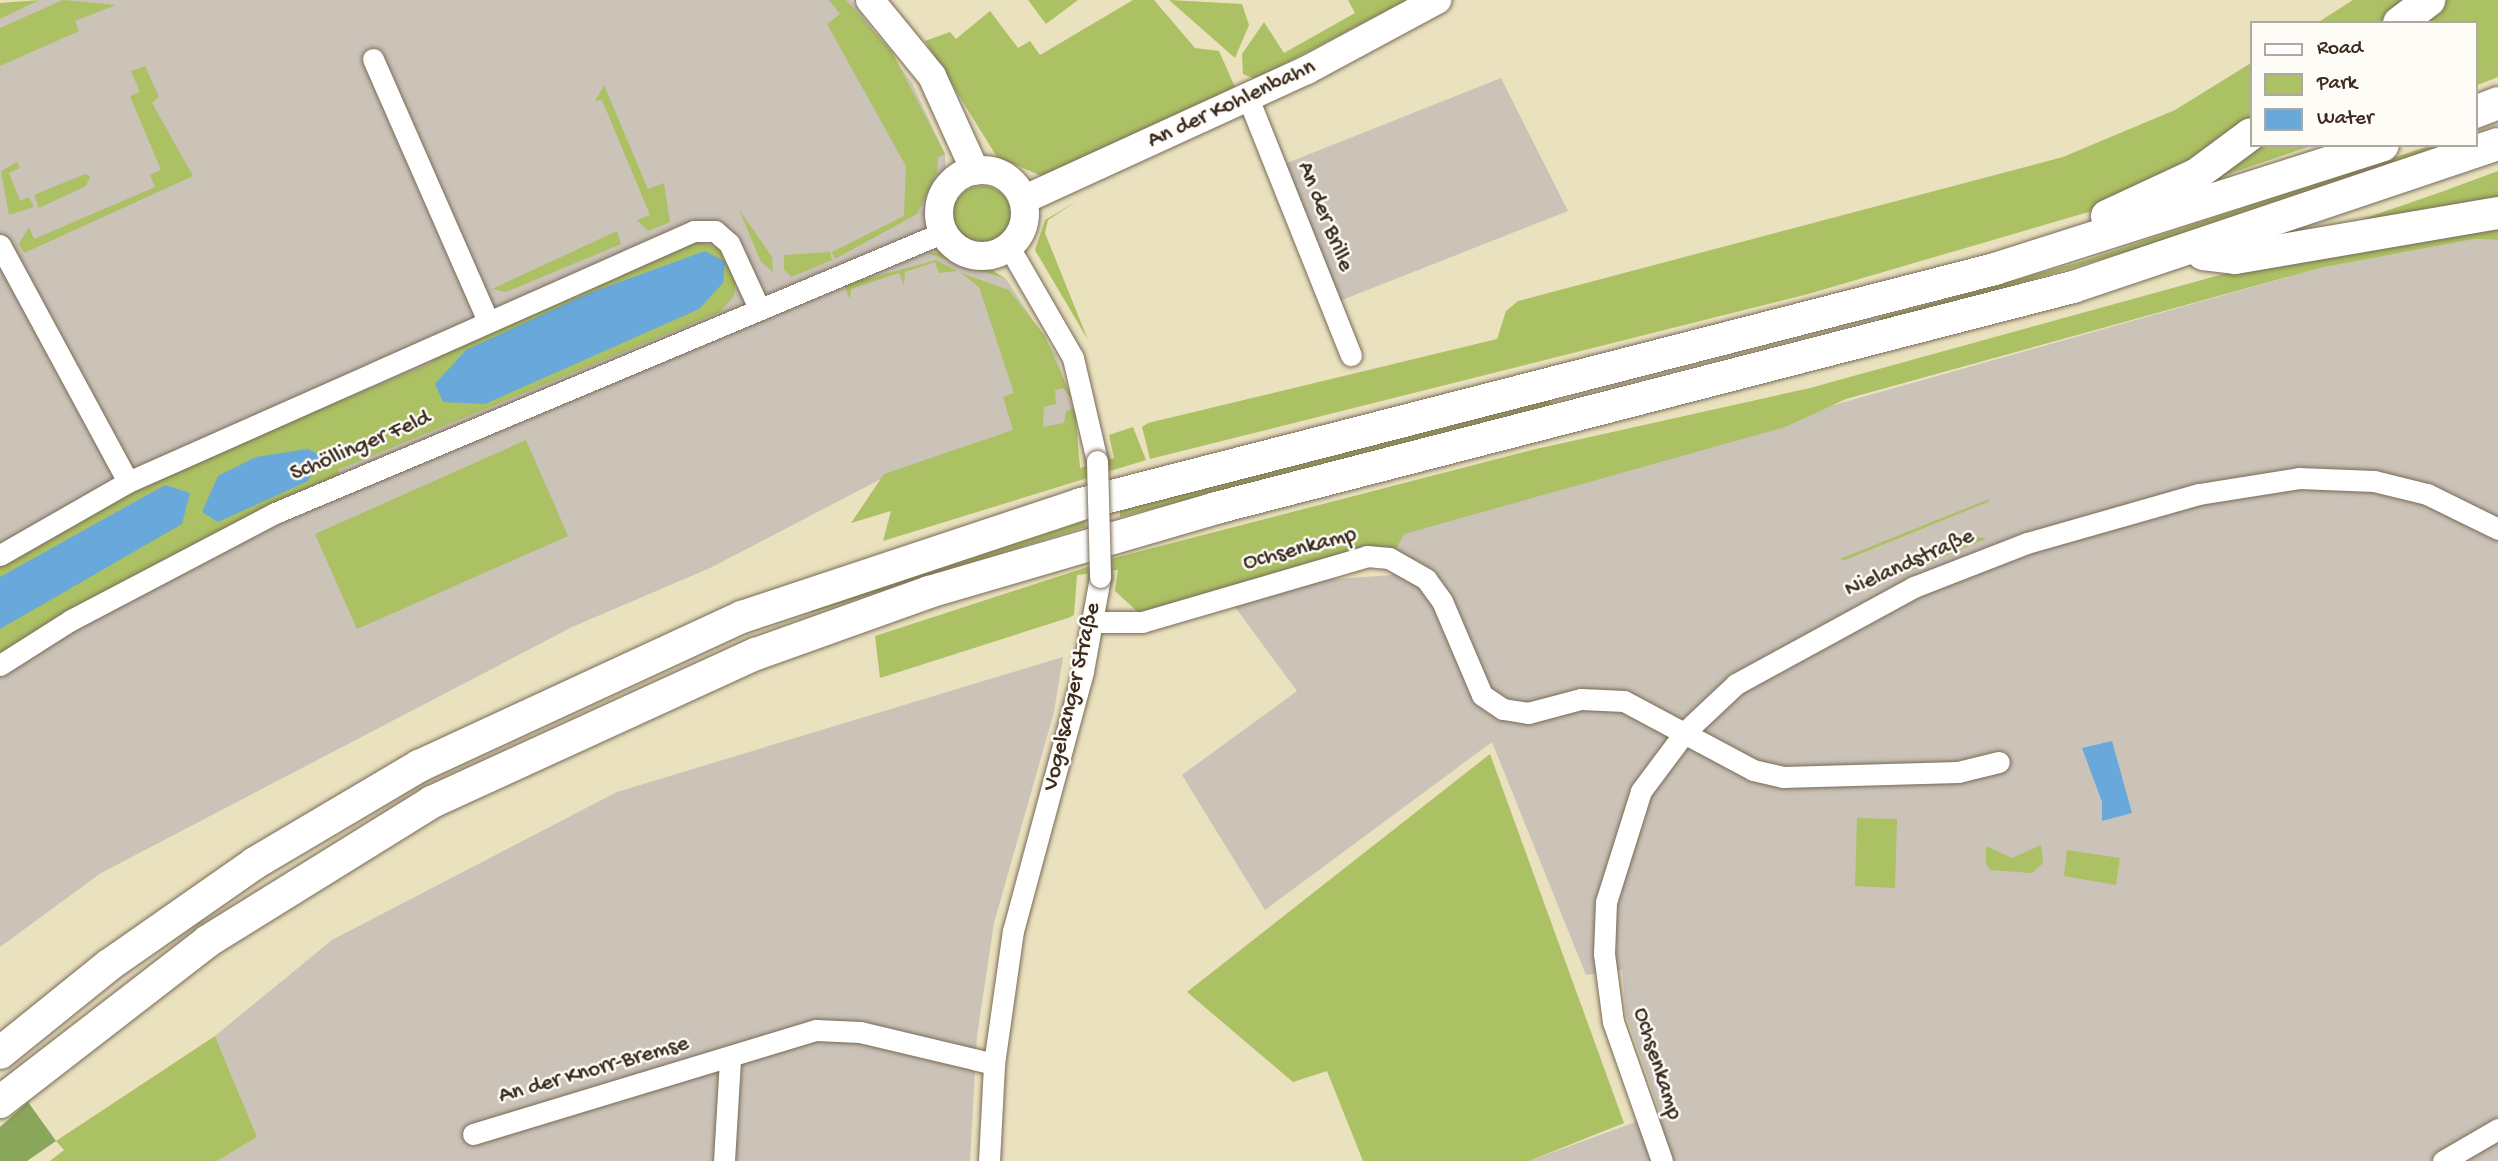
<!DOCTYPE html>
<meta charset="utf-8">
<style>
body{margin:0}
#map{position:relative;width:2498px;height:1161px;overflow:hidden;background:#eae1bf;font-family:"Gochi Hand",sans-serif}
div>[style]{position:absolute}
.industrial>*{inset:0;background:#cbc2b8}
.green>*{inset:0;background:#acc064}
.round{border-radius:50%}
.forest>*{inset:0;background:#89a65a}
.water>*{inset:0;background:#68a8db}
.roads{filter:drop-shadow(0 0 2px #786a56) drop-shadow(0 0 2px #786a56)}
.minor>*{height:21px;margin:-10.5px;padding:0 10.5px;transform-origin:10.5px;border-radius:10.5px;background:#fff}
.major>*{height:28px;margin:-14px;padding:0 14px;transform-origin:14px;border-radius:14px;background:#fff}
.major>.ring{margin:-14px;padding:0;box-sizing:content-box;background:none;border:28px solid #fff;border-radius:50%}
.highway>*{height:32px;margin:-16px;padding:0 16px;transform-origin:16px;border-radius:16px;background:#fff}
.bridges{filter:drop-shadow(0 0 2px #786a56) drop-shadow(0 0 2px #786a56)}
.minor-bridge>*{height:21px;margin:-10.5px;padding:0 10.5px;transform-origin:10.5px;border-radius:10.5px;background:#fff}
span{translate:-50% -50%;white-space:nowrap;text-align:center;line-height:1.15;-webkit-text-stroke:5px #fdfcf7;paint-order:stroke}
.street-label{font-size:23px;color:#3b2a1e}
.legend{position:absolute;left:2250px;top:21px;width:228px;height:126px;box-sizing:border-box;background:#fdfcf7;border:2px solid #afa8a0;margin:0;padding:9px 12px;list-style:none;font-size:21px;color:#3b2a1e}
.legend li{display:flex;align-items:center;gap:14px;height:35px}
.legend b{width:35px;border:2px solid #afa8a0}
</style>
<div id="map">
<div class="industrial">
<div style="clip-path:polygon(40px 0,851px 0,912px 83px,945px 154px,946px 175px,928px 215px,940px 244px,961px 263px,1006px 279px,1056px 355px,1078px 422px,1013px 432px,879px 480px,710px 568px,572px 627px,101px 873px,0 947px,0 19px)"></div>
<div style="clip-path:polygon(1501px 78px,1568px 211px,1337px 302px,1282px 165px)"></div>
<div style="clip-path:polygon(2474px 239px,2498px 240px,2498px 1161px,1529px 1161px,1660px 1113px,1626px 1014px,1622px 970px,1586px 975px,1492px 742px,1265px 910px,1182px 775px,1297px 691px,1235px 607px,1324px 580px,1392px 575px,1384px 532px,2320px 268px)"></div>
<div style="clip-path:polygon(1063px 657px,1054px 712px,994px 923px,977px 1036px,970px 1161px,217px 1161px,257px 1137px,215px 1036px,332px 940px,617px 792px)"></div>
</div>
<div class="green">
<div style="clip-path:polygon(40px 0,0 19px,0 3px)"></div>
<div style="clip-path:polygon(63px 0,116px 5px,75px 21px,79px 31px,0 66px,0 28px)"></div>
<div style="clip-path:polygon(829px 0,846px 0,892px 52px,945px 154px,938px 157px,937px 173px,917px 214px,835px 259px,832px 252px,904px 216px,906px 166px,827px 24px,840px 14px)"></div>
<div style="clip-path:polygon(1028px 0,1078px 0,1046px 24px)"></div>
<div style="clip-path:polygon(1133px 0,1154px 0,1195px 48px,1219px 51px,1235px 87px,1044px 177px,997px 157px,925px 41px,950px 32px,956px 39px,990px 11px,1018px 48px,1030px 41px,1040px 55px)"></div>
<div style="clip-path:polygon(1169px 0,1242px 4px,1249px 25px,1235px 58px)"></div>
<div style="clip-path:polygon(1348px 0,1407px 0,1255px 79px,1243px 74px,1242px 54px,1264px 22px,1284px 53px,1355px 13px)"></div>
<div style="clip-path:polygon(2353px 0,2416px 0,2386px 23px,2317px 23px)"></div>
<div style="clip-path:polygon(2442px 0,2498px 0,2498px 77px,2475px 86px,2475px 23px,2412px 23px)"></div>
<div style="clip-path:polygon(2251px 63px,2251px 126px,2219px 150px,2099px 209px,1808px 294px,1150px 459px,1142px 427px,1148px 423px,1497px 339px,1506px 311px,1518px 301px,2063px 157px,2175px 110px)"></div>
<div style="clip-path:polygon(145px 66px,159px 97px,152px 103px,193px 176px,24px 253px,19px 244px,29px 227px,34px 239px,155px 187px,150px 175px,161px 170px,130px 96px,140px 92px,131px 71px)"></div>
<div style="clip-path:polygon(604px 85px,648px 189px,664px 183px,670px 222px,648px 231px,637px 220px,650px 215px,602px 100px,595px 101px)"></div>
<div style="clip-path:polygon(2252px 145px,2314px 145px,2211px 180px)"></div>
<div style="clip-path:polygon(2432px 145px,2448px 145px,2214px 226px,1881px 324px,1879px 318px,2080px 262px)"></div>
<div style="clip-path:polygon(17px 162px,20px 168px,9px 173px,20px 201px,29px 197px,34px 207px,9px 215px,1px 171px)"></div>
<div style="clip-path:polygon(2498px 171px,2498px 200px,2360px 220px,2444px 191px)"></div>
<div style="clip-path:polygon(85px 174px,90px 176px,86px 186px,39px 208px,34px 195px)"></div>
<div class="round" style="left:952px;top:186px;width:60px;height:60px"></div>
<div style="clip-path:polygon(1077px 201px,1048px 220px,1045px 233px,1088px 340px,1035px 250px,1045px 220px)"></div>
<div style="clip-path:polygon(739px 209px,772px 257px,773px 272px,761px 262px)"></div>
<div style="clip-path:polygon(2498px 225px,2498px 240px,2474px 239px,2320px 268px,1846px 399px,1785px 427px,1404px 534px,1395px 551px,1140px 614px,1115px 591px,1118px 570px,1077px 575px,1074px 615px,1068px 618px,880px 678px,875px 636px,1118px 557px,1536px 449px,1810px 388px,2289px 256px)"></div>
<div style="clip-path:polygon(617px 231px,621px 244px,506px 292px,492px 289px)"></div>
<div style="clip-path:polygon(696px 241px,723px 249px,736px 279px,734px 296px,720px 312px,338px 470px,340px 475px,0 655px,0 566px,32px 547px,143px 486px,337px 395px,340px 401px,433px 362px,431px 355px)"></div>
<div style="clip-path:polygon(830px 252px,832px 260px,791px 277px,784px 269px,784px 255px)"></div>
<div style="clip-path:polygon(942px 252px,989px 268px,1006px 279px,927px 253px)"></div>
<div style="clip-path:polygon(936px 260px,957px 271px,939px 273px,935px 262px,905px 272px,904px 285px,899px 273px,851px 289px,850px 300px,844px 285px)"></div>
<div style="clip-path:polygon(961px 273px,1009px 290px,1045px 336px,1073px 401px,1063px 388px,1055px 390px,1056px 404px,1044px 407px,1043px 427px,1064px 423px,1066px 411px,1075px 409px,1080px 468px,1114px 458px,1109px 435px,1133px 427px,1146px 460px,883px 541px,891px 511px,851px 523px,884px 474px,1013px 430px,1003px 397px,1014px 393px,979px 287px)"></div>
<div style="clip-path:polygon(1549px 400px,1552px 405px,1120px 517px,1120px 511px,1193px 490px)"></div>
<div style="clip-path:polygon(526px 440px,568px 536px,357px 629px,315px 534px)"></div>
<div style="clip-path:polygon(1989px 499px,1988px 502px,1845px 560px,1840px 559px)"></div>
<div style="clip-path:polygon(1085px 521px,1085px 527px,810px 613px,814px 608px)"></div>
<div style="clip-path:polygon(1975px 536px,1986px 539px,1888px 580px,1915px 560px)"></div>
<div style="clip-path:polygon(1490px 754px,1624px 1123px,1529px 1161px,1363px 1161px,1327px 1071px,1293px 1082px,1187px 992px)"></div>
<div style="clip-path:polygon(1857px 818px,1897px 819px,1895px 888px,1855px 886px)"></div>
<div style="clip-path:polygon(2041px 845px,2043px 863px,2032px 873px,1990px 870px,1986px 863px,1986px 846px,2012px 858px)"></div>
<div style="clip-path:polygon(2067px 850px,2120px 858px,2116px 885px,2064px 876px)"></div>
<div style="clip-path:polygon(215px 1036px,257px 1137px,217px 1161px,50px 1161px,64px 1150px,56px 1141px)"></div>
</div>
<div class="forest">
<div style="clip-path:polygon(28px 1102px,56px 1141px,27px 1161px,0 1161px,0 1127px)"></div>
</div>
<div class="water">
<div style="clip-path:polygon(705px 251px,725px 262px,723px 283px,699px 309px,485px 404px,443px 402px,435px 384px,466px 350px,587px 294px)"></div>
<div style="clip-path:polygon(308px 449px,322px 456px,308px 481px,218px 522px,202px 512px,218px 476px,256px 457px)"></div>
<div style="clip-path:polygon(165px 485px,190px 493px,182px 524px,0 629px,0 577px)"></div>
<div style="clip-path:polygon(2112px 741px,2132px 813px,2102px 821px,2102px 802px,2082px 748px)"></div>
</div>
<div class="roads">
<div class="minor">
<div style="left:373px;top:59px;width:284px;rotate:66.3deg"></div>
<div style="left:1248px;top:98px;width:277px;rotate:68.2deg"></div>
<div style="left:0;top:245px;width:269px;rotate:61.6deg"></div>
<div style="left:1009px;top:247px;width:128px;rotate:60deg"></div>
<div style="left:1073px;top:358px;width:106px;rotate:76.9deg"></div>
<div style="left:0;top:555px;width:147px;rotate:-29.7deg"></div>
<div style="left:128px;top:482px;width:619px;rotate:-23.92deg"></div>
<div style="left:694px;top:231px;width:21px"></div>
<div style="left:715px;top:231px;width:18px;rotate:41deg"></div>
<div style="left:729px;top:243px;width:69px;rotate:65.3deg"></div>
<div style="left:1094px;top:622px;width:48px"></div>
<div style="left:1142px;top:622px;width:234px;rotate:-16.3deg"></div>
<div style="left:1367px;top:556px;width:22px;rotate:5deg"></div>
<div style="left:1389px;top:558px;width:43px;rotate:29.6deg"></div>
<div style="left:1426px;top:579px;width:27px;rotate:54deg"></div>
<div style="left:1442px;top:601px;width:102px;rotate:66.9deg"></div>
<div style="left:1482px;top:695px;width:25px;rotate:34deg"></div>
<div style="left:1503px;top:709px;width:25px;rotate:9deg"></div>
<div style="left:1528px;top:713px;width:55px;rotate:-14.8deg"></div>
<div style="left:1581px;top:699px;width:43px;rotate:2.7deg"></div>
<div style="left:1624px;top:701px;width:146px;rotate:28.1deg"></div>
<div style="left:1753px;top:770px;width:31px;rotate:13deg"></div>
<div style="left:1783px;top:777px;width:175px;rotate:-1.6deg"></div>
<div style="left:1958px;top:772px;width:42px;rotate:-13.7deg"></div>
<div style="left:0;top:665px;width:84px;rotate:-32.4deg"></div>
<div style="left:71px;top:620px;width:230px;rotate:-27.7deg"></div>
<div style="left:275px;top:513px;width:726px;rotate:-22.78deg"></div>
<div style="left:473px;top:1134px;width:358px;rotate:-16.9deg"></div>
<div style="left:816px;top:1030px;width:44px;rotate:2.6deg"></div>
<div style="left:860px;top:1032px;width:138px;rotate:13.4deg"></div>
<div style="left:724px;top:1161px;width:102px;rotate:-86.6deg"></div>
<div style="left:989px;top:1161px;width:97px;rotate:-87deg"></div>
<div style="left:994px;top:1064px;width:134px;rotate:-81.9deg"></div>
<div style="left:1013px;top:931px;width:269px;rotate:-74.9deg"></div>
<div style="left:1083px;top:671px;width:96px;rotate:-79.7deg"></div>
<div style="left:1662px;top:1161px;width:147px;rotate:-109.4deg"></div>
<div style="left:1613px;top:1022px;width:69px;rotate:-97.5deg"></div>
<div style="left:1604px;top:954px;width:52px;rotate:-87.8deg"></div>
<div style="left:1606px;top:902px;width:116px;rotate:-72.5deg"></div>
<div style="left:1641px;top:791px;width:74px;rotate:-53.3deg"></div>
<div style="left:1685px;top:732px;width:70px;rotate:-43.3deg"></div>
<div style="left:1736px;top:684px;width:203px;rotate:-28.6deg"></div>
<div style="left:1914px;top:587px;width:121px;rotate:-21.3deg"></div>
<div style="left:2027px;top:543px;width:179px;rotate:-15.9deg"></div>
<div style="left:2199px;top:494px;width:101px;rotate:-9.1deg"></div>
<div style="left:2299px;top:478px;width:75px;rotate:2.3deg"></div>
<div style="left:2374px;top:481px;width:55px;rotate:13.8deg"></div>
<div style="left:2427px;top:494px;width:79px;rotate:26.2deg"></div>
<div style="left:2443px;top:1161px;width:64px;rotate:-30.2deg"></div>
</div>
<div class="major">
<div style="left:870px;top:0;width:98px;rotate:50.8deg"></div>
<div style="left:932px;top:76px;width:104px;rotate:65.6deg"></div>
<div class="ring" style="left:939px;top:170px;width:58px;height:58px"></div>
<div style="left:1023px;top:200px;width:312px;rotate:-24.6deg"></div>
<div style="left:1307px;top:70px;width:148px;rotate:-28.3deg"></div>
</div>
<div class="highway">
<div style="left:2399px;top:23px;width:38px;rotate:-37deg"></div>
<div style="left:2475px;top:112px;width:25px;rotate:-21deg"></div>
<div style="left:2107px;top:216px;width:99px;rotate:-25deg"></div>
<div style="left:2197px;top:174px;width:67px;rotate:-36.5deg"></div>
<div style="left:2203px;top:254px;width:32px;rotate:7deg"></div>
<div style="left:2235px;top:258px;width:267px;rotate:-9.7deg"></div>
<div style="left:0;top:1053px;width:140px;rotate:-38.9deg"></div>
<div style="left:109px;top:965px;width:178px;rotate:-34.9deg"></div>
<div style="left:255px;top:863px;width:191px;rotate:-30.6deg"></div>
<div style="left:419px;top:766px;width:356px;rotate:-24.8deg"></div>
<div style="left:742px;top:617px;width:357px;rotate:-18.4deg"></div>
<div style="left:1081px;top:504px;width:944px;rotate:-14.42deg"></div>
<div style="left:1995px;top:269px;width:407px;rotate:-17.7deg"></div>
<div style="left:0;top:1102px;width:263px;rotate:-37.7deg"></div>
<div style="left:208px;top:941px;width:264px;rotate:-31.8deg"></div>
<div style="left:432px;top:802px;width:356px;rotate:-24.6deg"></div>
<div style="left:756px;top:654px;width:184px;rotate:-19.7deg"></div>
<div style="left:929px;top:592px;width:299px;rotate:-16.3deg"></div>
<div style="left:1216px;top:508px;width:885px;rotate:-14.46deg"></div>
<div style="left:2073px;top:287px;width:448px;rotate:-18.6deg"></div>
</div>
</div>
<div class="bridges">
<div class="minor-bridge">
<div style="left:1097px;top:461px;width:116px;rotate:88.5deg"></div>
</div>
</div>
<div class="street-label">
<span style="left:1232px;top:105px;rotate:-25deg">An der Kohlenbahn</span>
<span style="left:1324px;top:217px;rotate:68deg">An der Brille</span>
<span style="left:361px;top:447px;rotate:-23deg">Schöllinger Feld</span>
<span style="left:1300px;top:550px;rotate:-15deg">Ochsenkamp</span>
<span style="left:1910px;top:564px;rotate:-24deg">Nielandstraße</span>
<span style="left:1073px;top:697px;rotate:-77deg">Vogelsanger Straße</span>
<span style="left:1656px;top:1064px;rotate:72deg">Ochsenkamp</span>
<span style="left:594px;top:1071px;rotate:-16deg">An der Knorr-Bremse</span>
</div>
<ul class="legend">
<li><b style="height:9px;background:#fff"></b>Road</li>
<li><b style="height:19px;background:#acc064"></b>Park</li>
<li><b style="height:19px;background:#68a8db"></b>Water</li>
</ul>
</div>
